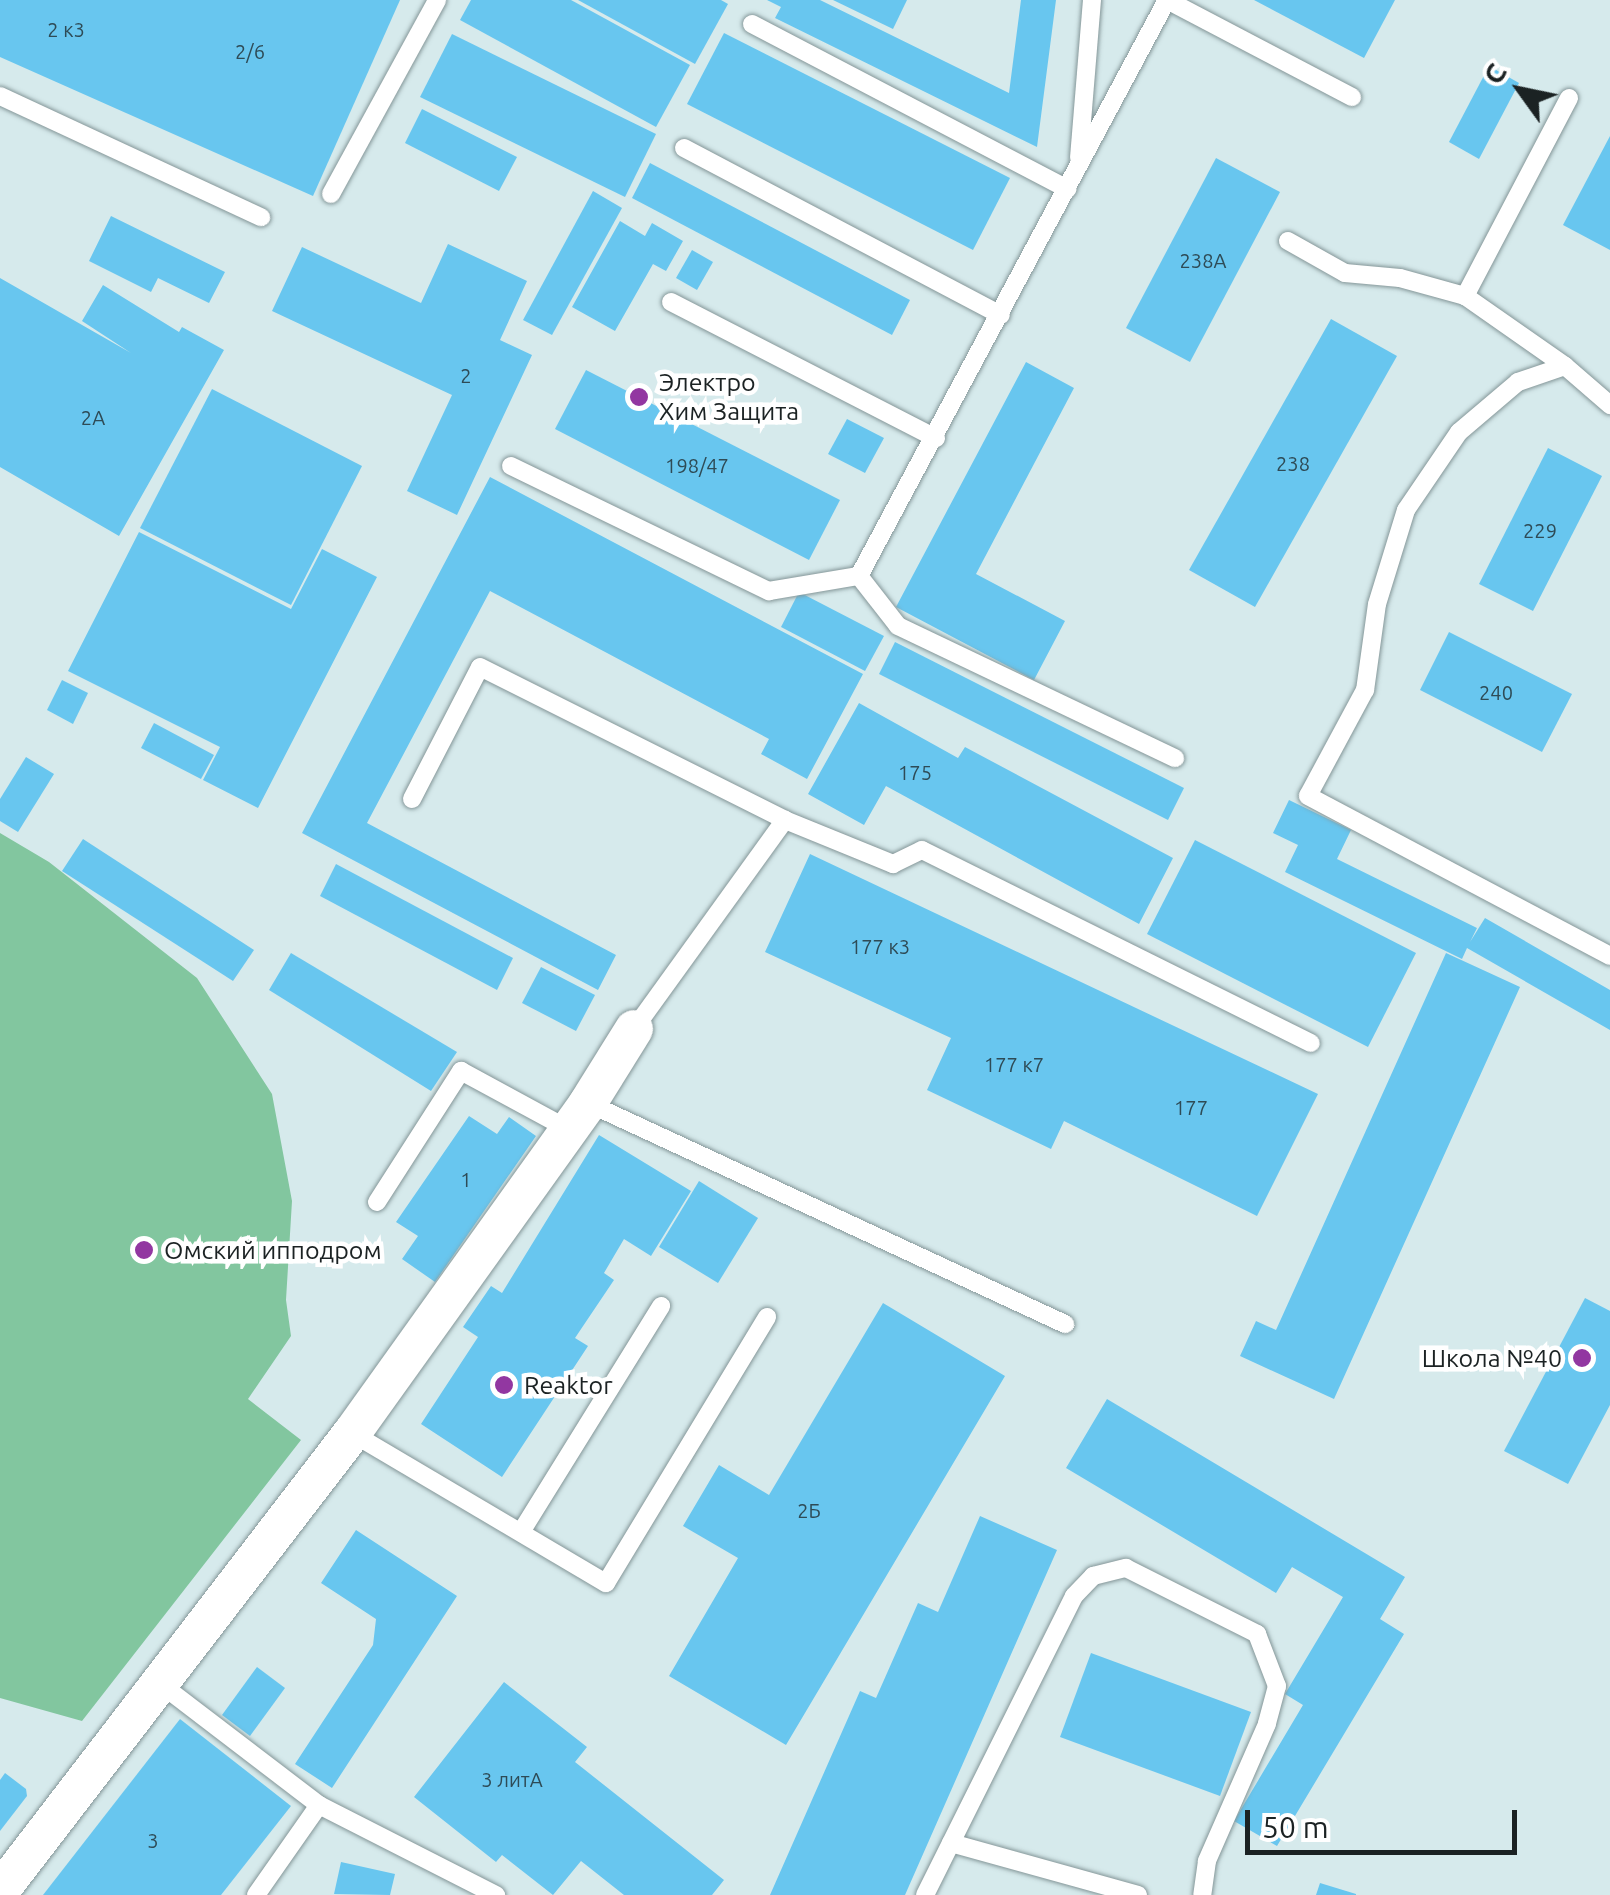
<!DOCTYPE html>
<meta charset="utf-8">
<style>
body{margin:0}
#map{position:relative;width:1610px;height:1895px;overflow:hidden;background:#d6eaec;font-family:Ubuntu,sans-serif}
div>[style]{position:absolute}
.green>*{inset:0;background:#82c69f}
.building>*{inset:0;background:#68c6ef}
.roads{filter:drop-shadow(0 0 2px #849698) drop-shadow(0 0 2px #849698)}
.lane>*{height:18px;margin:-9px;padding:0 9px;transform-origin:9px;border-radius:9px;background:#fff}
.street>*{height:38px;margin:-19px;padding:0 19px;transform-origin:19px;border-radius:19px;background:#fff}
.dots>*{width:28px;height:28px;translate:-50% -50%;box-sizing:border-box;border:5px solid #fff;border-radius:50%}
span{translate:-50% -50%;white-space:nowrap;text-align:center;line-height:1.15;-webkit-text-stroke:9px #fff;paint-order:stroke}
.number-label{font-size:20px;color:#2e4b56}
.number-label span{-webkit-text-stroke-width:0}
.poi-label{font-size:25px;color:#1b2223}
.left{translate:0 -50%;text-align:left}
.right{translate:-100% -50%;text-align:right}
.north{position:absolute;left:1470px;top:40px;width:100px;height:100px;-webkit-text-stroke:8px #fff;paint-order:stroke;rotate:303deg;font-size:28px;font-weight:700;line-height:40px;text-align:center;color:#1b2223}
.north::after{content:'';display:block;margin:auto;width:35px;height:45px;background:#1b2223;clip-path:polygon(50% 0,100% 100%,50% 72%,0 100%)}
.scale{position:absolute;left:1245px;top:1810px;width:272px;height:45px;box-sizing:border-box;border:5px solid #1b2223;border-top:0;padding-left:12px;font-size:30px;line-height:35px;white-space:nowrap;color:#1b2223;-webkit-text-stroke:8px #fff;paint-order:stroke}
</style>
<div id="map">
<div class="green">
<div style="clip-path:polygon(0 833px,49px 862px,197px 978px,272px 1094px,292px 1201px,286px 1300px,291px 1336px,248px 1399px,301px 1440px,82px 1721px,0 1698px)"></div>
</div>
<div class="building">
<div style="clip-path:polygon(0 0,400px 0,313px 196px,0 57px)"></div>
<div style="clip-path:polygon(471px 0,571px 0,690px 65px,656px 127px,460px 20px)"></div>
<div style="clip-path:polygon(578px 0,721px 0,728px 4px,695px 64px)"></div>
<div style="clip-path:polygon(767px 0,820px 0,1009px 93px,1021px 0,1056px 0,1037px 147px,775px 18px,781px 7px)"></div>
<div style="clip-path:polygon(833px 0,907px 0,893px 29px)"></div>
<div style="clip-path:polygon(1254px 0,1395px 0,1364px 58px)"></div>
<div style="clip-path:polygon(724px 33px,1010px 178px,973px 250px,687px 104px)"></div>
<div style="clip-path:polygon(452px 34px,656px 134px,625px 197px,420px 97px)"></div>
<div style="clip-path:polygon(1489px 66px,1519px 83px,1479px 159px,1449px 142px)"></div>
<div style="clip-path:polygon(422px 109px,517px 157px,499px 191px,405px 143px)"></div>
<div style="clip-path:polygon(1610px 136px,1610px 250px,1563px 225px)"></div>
<div style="clip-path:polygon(1216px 158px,1280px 192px,1190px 362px,1126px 328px)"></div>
<div style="clip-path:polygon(650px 163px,910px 300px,892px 335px,632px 198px)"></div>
<div style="clip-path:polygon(593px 191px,622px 208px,552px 335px,523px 320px)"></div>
<div style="clip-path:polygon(111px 216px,225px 272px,209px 303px,158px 278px,151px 292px,89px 261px)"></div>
<div style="clip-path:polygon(620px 221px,645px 236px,652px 223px,683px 241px,666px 271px,653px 264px,615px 331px,572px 307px)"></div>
<div style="clip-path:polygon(448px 244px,527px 281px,500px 340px,532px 355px,457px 515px,407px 491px,452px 395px,272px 311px,302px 247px,421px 303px)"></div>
<div style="clip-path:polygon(692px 250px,713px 262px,697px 290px,676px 278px)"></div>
<div style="clip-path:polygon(0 278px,131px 353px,82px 321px,103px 285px,179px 332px,182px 327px,224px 350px,119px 536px,0 467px)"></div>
<div style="clip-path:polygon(1331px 319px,1397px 356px,1255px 607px,1189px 570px)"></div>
<div style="clip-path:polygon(1026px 362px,1074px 388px,976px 574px,1065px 621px,1034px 680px,896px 607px)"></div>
<div style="clip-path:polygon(586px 370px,840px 500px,809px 560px,555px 429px)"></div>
<div style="clip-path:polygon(212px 389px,362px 466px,291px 605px,140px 528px)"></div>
<div style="clip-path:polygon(847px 419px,884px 438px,865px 473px,828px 454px)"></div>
<div style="clip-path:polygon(1548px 448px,1602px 476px,1533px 611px,1479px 584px)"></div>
<div style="clip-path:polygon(490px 477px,863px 674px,807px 779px,761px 754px,769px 739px,490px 591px,367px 823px,616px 955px,598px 990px,302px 833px)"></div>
<div style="clip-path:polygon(139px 532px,291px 609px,322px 549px,377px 577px,258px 808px,203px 780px,220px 747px,68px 671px)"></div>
<div style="clip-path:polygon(799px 592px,884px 636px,865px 671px,781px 627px)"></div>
<div style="clip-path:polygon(1449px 632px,1572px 694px,1542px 752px,1420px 690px)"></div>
<div style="clip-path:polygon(895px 642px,1184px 788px,1168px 820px,879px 674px)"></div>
<div style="clip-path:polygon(62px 680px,88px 693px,73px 724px,47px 710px)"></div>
<div style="clip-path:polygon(859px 703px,958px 758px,965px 747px,1173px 858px,1139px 924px,886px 786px,864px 825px,808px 794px)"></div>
<div style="clip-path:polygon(154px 723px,214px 755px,201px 779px,141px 748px)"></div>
<div style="clip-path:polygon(26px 757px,54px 774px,18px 832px,0 821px,0 799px)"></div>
<div style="clip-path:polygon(1289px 800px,1351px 830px,1337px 859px,1477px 928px,1470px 942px,1485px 918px,1610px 990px,1610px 1030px,1467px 948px,1462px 959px,1285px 872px,1298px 845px,1273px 833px)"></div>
<div style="clip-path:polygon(83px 839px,254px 950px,233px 981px,62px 871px)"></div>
<div style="clip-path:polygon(1195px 840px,1416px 953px,1368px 1047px,1147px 934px)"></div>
<div style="clip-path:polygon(810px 854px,1318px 1094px,1257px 1216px,1064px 1121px,1051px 1149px,927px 1090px,951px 1038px,765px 952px)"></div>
<div style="clip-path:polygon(336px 864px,513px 958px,497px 990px,320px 896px)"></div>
<div style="clip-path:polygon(291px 953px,457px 1052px,431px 1091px,269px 990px)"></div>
<div style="clip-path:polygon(1446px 953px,1520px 987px,1334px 1399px,1240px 1356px,1256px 1321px,1276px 1330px)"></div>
<div style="clip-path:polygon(541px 967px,595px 995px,576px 1031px,522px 1003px)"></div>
<div style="clip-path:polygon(469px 1116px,497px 1134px,509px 1117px,536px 1136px,435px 1282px,402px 1259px,418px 1236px,396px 1222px)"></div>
<div style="clip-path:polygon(599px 1135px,691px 1191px,651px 1256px,624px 1239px,604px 1273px,614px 1280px,575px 1338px,588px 1346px,502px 1477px,421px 1424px,478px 1337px,463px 1327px,491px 1286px,502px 1293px)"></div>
<div style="clip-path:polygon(699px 1181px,758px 1218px,718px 1283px,659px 1247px)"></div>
<div style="clip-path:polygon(1585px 1298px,1610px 1311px,1610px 1405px,1568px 1484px,1504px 1451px)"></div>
<div style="clip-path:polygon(883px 1303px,1005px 1376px,786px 1745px,669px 1676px,738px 1558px,683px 1526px,719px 1465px,769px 1495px)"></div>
<div style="clip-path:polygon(1107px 1399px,1405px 1577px,1380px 1619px,1404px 1634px,1277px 1846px,1234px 1821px,1303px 1705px,1285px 1694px,1343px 1597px,1292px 1567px,1276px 1593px,1066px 1468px)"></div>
<div style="clip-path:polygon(980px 1516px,1057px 1550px,905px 1895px,770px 1895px,860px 1691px,876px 1698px,918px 1603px,938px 1612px)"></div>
<div style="clip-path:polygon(356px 1530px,457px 1596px,332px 1788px,295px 1764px,373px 1645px,376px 1619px,321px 1583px)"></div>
<div style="clip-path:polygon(1091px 1653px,1251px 1712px,1220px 1796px,1060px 1737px)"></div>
<div style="clip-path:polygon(257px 1667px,285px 1688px,250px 1736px,222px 1715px)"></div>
<div style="clip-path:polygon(504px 1682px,587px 1747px,575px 1762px,724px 1880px,712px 1895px,624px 1895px,581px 1861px,553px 1895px,502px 1855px,496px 1862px,414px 1797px)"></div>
<div style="clip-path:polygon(180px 1719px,291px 1806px,221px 1895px,43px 1895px)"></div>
<div style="clip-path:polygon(5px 1773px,26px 1789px,27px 1796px,0 1831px,0 1780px)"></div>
<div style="clip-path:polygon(341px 1862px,395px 1874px,390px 1895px,334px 1894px)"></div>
<div style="clip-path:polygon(1320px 1883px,1356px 1894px,1356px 1895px,1316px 1895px)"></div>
</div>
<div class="roads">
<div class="lane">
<div style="left:752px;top:24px;width:356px;rotate:27.6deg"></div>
<div style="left:0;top:96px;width:288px;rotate:24.9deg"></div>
<div style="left:1569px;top:98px;width:224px;rotate:117.7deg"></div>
<div style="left:1465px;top:296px;width:122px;rotate:35deg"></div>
<div style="left:1565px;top:366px;width:60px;rotate:40.9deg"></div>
<div style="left:684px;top:148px;width:358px;rotate:27.8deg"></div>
<div style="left:1079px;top:158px;width:159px;rotate:-85.3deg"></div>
<div style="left:331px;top:194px;width:221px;rotate:-61.3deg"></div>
<div style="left:1288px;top:241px;width:65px;rotate:29.3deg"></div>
<div style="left:1345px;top:273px;width:55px;rotate:5.2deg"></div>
<div style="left:1400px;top:278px;width:67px;rotate:15.5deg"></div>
<div style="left:671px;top:302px;width:298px;rotate:27.2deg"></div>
<div style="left:1565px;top:366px;width:50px;rotate:161.2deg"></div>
<div style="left:1518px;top:382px;width:77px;rotate:139.7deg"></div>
<div style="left:1459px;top:432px;width:94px;rotate:124.2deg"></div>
<div style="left:1406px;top:510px;width:98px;rotate:107.1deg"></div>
<div style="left:1377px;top:604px;width:87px;rotate:97.9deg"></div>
<div style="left:1365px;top:690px;width:120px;rotate:118.3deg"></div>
<div style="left:1308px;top:796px;width:342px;rotate:27.9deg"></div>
<div style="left:511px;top:466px;width:287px;rotate:25.9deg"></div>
<div style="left:769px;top:591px;width:91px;rotate:-9.5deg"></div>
<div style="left:859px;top:576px;width:653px;rotate:-61.87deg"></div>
<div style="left:1167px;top:0;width:209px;rotate:27.7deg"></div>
<div style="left:859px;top:576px;width:63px;rotate:52deg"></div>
<div style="left:898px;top:626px;width:307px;rotate:25.5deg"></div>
<div style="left:412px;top:799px;width:148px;rotate:-62.7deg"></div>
<div style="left:480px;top:667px;width:341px;rotate:26.6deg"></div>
<div style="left:785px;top:820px;width:117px;rotate:22.2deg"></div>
<div style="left:893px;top:864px;width:32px;rotate:-26deg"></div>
<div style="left:922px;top:850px;width:434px;rotate:26.4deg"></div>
<div style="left:634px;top:1029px;width:258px;rotate:-54.2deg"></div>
<div style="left:588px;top:1103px;width:526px;rotate:24.86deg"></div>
<div style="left:377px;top:1202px;width:156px;rotate:-57.3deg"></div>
<div style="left:461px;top:1071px;width:122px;rotate:28.5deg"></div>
<div style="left:352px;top:1433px;width:295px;rotate:30.6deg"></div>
<div style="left:606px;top:1583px;width:311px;rotate:-58.8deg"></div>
<div style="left:521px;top:1532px;width:266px;rotate:-58.2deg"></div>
<div style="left:162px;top:1685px;width:198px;rotate:37.4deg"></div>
<div style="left:319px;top:1805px;width:199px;rotate:27deg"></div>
<div style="left:951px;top:1843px;width:194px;rotate:15.5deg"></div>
<div style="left:256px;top:1895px;width:110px;rotate:-55deg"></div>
<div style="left:925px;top:1895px;width:334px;rotate:-63.5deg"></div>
<div style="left:1074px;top:1596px;width:28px;rotate:-46deg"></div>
<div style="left:1093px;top:1576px;width:34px;rotate:-14deg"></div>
<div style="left:1126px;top:1568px;width:147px;rotate:26.7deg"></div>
<div style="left:1257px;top:1634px;width:56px;rotate:69deg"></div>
<div style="left:1277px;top:1686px;width:39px;rotate:105deg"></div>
<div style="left:1267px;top:1724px;width:150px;rotate:113.7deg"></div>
<div style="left:1207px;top:1861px;width:34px;rotate:98deg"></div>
</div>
<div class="street">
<div style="left:0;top:1891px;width:578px;rotate:-52.46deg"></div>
<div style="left:352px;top:1433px;width:406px;rotate:-54.4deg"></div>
<div style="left:588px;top:1103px;width:87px;rotate:-58.1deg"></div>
</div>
</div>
<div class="dots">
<div style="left:639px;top:397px;background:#9237a1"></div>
<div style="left:144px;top:1250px;background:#9237a1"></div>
<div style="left:1582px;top:1358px;background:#9237a1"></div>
<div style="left:504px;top:1385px;background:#9237a1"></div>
</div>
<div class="number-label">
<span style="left:66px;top:29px">2 к3</span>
<span style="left:250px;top:51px">2/6</span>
<span style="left:1203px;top:260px">238А</span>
<span style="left:466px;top:375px">2</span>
<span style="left:93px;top:417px">2А</span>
<span style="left:1293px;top:463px">238</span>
<span style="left:697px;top:465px">198/47</span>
<span style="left:1540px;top:530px">229</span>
<span style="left:1496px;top:692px">240</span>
<span style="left:915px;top:772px">175</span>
<span style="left:880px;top:946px">177 к3</span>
<span style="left:1014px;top:1064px">177 к7</span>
<span style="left:1191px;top:1107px">177</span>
<span style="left:466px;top:1179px">1</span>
<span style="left:809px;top:1510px">2Б</span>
<span style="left:512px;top:1779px">3 литА</span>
<span style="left:153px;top:1840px">3</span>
</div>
<div class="poi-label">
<span class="left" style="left:659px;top:397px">Электро<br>Хим Защита</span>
<span class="left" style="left:164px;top:1250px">Омский ипподром</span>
<span class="right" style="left:1562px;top:1358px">Школа №40</span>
<span class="left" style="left:524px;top:1385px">Reaktor</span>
</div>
<div class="north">С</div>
<div class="scale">50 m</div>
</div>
